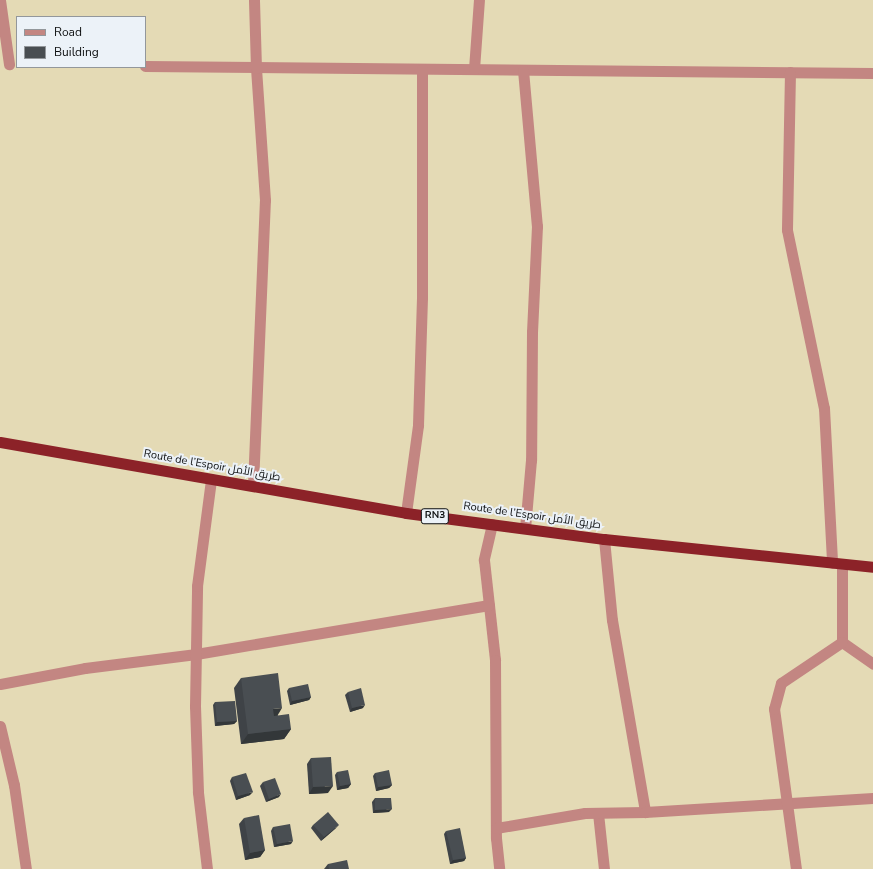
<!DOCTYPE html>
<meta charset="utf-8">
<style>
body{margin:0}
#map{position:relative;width:873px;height:869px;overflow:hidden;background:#dfe5ea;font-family:"Nunito Sans",Cairo,sans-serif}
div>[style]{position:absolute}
.sand>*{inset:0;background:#e4dab5}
.minor>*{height:11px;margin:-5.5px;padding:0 5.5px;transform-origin:5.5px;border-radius:5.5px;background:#c38682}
.trunk>*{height:11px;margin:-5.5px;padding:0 5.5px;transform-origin:5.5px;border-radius:5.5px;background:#8c2228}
.wall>*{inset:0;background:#3f4347}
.shaded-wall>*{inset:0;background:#333739}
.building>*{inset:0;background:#494e52}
span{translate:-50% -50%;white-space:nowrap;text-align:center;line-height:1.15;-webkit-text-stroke:4px #ecf2f8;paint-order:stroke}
.shield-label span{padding:1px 3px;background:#ecf2f8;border:1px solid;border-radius:3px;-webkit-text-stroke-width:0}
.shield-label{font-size:10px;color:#0d0f10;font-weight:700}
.street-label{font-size:11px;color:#0d0f10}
.legend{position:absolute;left:16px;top:16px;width:130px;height:52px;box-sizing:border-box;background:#ecf2f8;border:1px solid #93979b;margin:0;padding:5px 7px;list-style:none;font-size:12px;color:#0d0f10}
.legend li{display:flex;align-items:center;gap:8px;height:20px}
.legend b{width:20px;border:1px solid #93979b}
</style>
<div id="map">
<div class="sand">
<div style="clip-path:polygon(evenodd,0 0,873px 0,873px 869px,0 869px,0 0,17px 17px,145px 17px,145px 67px,17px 67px,17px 17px)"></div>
</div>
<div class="minor">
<div style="left:0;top:0;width:65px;rotate:82deg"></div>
<div style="left:145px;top:66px;width:728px;rotate:0.55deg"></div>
<div style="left:474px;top:69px;width:69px;rotate:-85.9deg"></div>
<div style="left:523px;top:70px;width:157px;rotate:84.9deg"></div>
<div style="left:537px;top:226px;width:106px;rotate:92.7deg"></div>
<div style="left:532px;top:332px;width:128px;rotate:90.4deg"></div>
<div style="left:531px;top:460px;width:68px;rotate:95deg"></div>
<div style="left:790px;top:72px;width:158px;rotate:91.1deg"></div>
<div style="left:787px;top:230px;width:182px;rotate:78.3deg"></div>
<div style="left:824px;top:408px;width:155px;rotate:87deg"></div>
<div style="left:253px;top:485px;width:285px;rotate:-87.6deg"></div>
<div style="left:265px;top:200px;width:132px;rotate:-93.9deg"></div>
<div style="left:256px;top:68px;width:68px;rotate:-91.7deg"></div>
<div style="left:406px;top:513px;width:89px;rotate:-82.2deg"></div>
<div style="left:418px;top:425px;width:128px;rotate:-88.2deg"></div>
<div style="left:422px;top:297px;width:228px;rotate:-90deg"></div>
<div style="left:492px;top:524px;width:37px;rotate:103deg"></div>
<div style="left:484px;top:560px;width:101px;rotate:83.7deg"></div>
<div style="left:495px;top:660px;width:178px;rotate:89.7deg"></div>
<div style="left:496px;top:838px;width:31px;rotate:84deg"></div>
<div style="left:604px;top:539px;width:81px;rotate:84.4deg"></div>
<div style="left:612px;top:620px;width:195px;rotate:80.2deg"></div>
<div style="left:842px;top:642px;width:78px;rotate:-90deg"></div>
<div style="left:842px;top:642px;width:38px;rotate:35deg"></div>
<div style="left:0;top:684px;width:86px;rotate:-10.7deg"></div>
<div style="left:85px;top:668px;width:112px;rotate:-7.2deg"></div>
<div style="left:196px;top:654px;width:297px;rotate:-9.5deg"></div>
<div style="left:0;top:726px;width:61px;rotate:76.7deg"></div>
<div style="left:14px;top:785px;width:85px;rotate:81.9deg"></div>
<div style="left:598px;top:813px;width:56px;rotate:83.9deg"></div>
<div style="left:496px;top:828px;width:90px;rotate:-9.6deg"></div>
<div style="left:585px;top:813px;width:60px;rotate:-1deg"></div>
<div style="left:645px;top:812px;width:228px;rotate:-3.5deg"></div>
<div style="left:207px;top:869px;width:78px;rotate:-96.7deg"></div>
<div style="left:198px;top:792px;width:86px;rotate:-92deg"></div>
<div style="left:195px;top:706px;width:120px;rotate:-89deg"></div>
<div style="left:197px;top:586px;width:108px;rotate:-82.5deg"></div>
<div style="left:796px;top:869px;width:162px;rotate:-97.8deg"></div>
<div style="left:774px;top:709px;width:27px;rotate:-75deg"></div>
<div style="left:781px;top:683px;width:73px;rotate:-33.9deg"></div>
</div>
<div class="trunk">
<div style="left:0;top:442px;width:412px;rotate:9.9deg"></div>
<div style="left:406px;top:513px;width:200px;rotate:7.5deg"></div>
<div style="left:604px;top:539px;width:270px;rotate:5.9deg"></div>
</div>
<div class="wall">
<div style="clip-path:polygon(241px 678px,291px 729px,284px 739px,241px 744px,234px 688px)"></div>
<div style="clip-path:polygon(289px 688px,311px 697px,309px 700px,290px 705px,287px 691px)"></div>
<div style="clip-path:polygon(348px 692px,363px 708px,350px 712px,345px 695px)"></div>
<div style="clip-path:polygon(215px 702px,237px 721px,234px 724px,215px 726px,213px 705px)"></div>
<div style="clip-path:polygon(311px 758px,328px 793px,309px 794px,307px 764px)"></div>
<div style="clip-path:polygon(337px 772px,351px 784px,348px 788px,337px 790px,335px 775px)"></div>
<div style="clip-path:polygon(375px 773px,392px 785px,389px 788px,376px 791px,373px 776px)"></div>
<div style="clip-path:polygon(232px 777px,250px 795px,236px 800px,230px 781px)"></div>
<div style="clip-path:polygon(263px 782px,279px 797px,266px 802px,260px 786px)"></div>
<div style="clip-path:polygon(375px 798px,389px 812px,373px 813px,372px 802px)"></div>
<div style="clip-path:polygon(244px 818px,265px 850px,260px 857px,245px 860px,239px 824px)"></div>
<div style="clip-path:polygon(313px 825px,336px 828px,321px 841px,311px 828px)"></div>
<div style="clip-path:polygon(273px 827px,291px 844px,274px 847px,271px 831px)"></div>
<div style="clip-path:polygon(446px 831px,466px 858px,464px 861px,450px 864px,444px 834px)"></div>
<div style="clip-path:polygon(328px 864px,349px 869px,324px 869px)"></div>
</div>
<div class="shaded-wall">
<div style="clip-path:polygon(311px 697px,309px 700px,290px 705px,292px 701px)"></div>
<div style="clip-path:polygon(365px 705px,363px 708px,350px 712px,352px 708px)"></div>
<div style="clip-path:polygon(282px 708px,276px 718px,266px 719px,273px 709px)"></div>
<div style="clip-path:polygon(237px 721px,234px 724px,215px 726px,217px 722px)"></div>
<div style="clip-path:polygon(291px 729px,284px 739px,241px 744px,248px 734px)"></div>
<div style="clip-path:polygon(351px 784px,348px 788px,337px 790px,340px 786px)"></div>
<div style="clip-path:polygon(392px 785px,389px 788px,376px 791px,378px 787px)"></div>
<div style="clip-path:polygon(333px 786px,328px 793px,309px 794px,313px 787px)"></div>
<div style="clip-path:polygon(253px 792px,250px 795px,236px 800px,238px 796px)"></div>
<div style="clip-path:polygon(281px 794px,279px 797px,266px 802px,269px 799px)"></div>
<div style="clip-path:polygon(392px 809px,389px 812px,373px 813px,375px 810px)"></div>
<div style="clip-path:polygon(339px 825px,336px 828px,321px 841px,324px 837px)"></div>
<div style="clip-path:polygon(293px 841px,291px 844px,274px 847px,277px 844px)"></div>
<div style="clip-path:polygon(265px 850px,260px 857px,245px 860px,250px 853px)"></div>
<div style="clip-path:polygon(466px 858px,464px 861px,450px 864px,453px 860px)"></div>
</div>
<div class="building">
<div style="clip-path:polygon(278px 673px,282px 708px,273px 709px,274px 716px,289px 714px,291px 729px,248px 734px,241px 678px)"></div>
<div style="clip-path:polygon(308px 684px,311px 697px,292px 701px,289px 688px)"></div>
<div style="clip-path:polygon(361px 688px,365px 705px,352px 708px,348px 692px)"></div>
<div style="clip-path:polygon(235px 701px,237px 721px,217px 722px,215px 702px)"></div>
<div style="clip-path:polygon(331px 757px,333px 786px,313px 787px,311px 758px)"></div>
<div style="clip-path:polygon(348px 770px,351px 784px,340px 786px,337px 772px)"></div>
<div style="clip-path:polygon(389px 770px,392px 785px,378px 787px,375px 773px)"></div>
<div style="clip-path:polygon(246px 773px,253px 792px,238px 796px,232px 777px)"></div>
<div style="clip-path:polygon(275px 778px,281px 794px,269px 799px,263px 782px)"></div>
<div style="clip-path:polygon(375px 798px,391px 798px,392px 809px,375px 810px)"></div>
<div style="clip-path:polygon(328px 812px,339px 825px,324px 837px,313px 825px)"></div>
<div style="clip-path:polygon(259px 815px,265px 850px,250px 853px,244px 818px)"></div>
<div style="clip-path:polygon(290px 824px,293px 841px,277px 844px,273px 827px)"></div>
<div style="clip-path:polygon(460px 828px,466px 858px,453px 860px,446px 831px)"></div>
<div style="clip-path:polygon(347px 860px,349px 869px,329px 869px,328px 864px)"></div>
</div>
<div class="shield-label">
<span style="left:435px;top:516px">RN3</span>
</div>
<div class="street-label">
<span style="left:212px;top:466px;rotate:10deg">Route de l’Espoir طريق الأمل</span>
<span style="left:532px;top:516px;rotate:8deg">Route de l’Espoir طريق الأمل</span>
</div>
<ul class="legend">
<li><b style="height:5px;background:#c38682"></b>Road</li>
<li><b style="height:11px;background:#494e52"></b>Building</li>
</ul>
</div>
